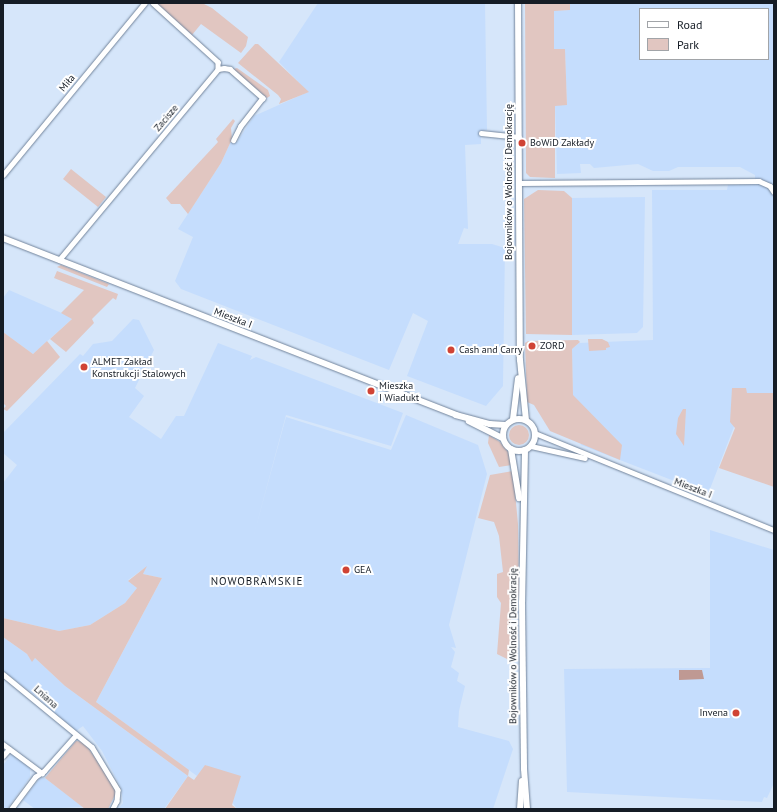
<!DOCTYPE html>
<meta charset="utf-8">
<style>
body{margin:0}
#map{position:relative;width:777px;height:812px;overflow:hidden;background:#d6e6fa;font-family:"PT Sans",sans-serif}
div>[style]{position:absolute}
.built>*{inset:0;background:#c5ddfd}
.green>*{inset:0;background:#e1c6c1}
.round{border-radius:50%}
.water>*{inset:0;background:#bf9993}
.roads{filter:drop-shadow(0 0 1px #72849b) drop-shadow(0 0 1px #72849b)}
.minor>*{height:4.5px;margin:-2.25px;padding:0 2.25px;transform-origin:2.25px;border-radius:2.25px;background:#fff}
.tertiary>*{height:5.5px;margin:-2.75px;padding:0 2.75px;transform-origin:2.75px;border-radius:2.75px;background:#fff}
.secondary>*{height:6px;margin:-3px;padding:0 3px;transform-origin:3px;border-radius:3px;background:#fff}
.secondary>.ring{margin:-3px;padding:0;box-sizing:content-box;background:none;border:6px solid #fff;border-radius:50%}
.dots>*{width:11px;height:11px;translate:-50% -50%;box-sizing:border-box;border:2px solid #fff;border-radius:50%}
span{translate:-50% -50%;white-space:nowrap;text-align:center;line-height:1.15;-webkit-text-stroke:4px #fff;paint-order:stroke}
.street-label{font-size:10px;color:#151c25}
.poi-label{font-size:10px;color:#151c25}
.left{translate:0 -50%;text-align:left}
.right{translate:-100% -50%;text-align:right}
.neighbourhood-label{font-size:11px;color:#151c25;letter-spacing:1px}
.frame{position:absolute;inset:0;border:4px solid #151c25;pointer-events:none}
.legend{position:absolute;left:639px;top:8px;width:130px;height:52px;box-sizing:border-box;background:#fff;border:1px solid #a1a4a8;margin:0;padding:5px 7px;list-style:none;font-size:12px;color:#151c25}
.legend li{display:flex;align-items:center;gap:8px;height:20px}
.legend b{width:20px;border:1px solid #a1a4a8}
</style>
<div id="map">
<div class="built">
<div style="clip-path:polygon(318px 3px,485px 3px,487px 130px,481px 131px,481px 144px,465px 145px,468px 229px,464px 228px,458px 244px,492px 244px,505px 248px,503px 386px,486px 406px,407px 376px,428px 321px,413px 313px,389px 370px,181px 289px,175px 281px,193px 237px,178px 229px,221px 163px,232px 139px,237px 142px,254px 116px,308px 92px,279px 62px)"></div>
<div style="clip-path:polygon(evenodd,570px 3px,774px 3px,774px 393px,747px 393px,708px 494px,581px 445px,573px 411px,572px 349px,579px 343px,653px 340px,652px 190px,727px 190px,728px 185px,755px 184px,755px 175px,740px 167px,678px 167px,669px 171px,653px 171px,638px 164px,594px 168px,590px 164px,580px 164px,581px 173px,557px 174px,555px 105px,567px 105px,565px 49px,554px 50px,554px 11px,570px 10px,570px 3px,640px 9px,768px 9px,768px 59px,640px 59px,640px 9px)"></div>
<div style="clip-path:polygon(645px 197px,643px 327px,637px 333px,572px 335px,572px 198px)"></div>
<div style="clip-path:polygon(9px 290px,73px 318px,33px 354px,3px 332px,3px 298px)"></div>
<div style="clip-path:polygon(133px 319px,139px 320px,154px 350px,135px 388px,144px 396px,129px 417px,161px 439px,176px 416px,184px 416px,218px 343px,252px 356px,250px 360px,256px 357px,403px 413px,391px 446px,286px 415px,253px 538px,286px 417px,391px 450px,406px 415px,478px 445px,487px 474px,449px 625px,456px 648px,451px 647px,455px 652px,451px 667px,459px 673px,457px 681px,465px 686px,459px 711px,458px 727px,509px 741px,513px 749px,493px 809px,237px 809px,206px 765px,197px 776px,96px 702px,162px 578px,143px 574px,146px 567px,128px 580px,137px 588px,125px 603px,90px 625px,59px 631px,3px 618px,3px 483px,17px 465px,3px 453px,3px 433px,80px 354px,83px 356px,93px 344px,112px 341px)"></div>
<div style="clip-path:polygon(710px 530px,774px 550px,774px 783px,767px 798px,764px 797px,762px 802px,567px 792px,564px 669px,710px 668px)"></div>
<div style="clip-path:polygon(3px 637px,27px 654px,32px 661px,35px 658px,65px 686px,188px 776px,164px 809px,118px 809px,123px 803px,121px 788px,102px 751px,83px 726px,76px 731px,71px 730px,40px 699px,3px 671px)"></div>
<div style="clip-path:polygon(12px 754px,30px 768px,30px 777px,7px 809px,3px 809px,3px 765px)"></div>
<div style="clip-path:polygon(40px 778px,45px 778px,83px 807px,35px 809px,23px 800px)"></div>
</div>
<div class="green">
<div style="clip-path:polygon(156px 3px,202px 3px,212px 8px,248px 37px,246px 46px,241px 53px,201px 24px,192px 35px)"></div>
<div style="clip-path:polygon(525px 3px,570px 3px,570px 10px,554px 11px,554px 49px,565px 49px,567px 105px,555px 106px,555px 178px,530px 177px,526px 173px)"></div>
<div style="clip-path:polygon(255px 44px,258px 44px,309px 92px,279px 104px,281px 99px,278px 95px,238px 63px)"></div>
<div style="clip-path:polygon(237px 68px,268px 90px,270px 96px,267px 98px,235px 71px,234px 69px)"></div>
<div style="clip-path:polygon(233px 119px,235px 121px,231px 128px,232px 139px,221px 163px,188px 214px,180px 204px,171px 204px,166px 198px,218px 142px,216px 139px)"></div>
<div style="clip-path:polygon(71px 169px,106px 197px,98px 207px,63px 179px)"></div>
<div style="clip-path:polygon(538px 190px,564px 191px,572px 198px,572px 335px,526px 334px,524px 199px)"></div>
<div style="clip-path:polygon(61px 265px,81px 273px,109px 284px,107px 287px,57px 267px)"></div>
<div style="clip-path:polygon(57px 271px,118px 294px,116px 300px,113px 298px,92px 319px,94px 323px,66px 352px,50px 339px,72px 319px,61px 313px,84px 290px,54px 278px)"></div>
<div style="clip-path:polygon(3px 332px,33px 354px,47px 341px,60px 357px,7px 411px,3px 409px,6px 406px,3px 403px)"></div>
<div style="clip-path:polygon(588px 339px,602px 339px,608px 342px,610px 347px,606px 348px,606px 350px,589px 351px)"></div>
<div style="clip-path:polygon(578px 340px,580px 342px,572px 349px,573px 395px,622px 445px,620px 460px,550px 431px,534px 405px,527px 402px,525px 343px,528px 341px)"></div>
<div style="clip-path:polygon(732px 388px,746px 388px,747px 393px,774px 393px,774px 487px,719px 468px,735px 428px,730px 422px)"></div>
<div style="clip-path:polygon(683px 409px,686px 409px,684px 446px,676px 434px,678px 418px)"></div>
<div class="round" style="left:509px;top:425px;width:20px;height:20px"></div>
<div style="clip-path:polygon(489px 435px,500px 442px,509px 453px,512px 465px,499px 467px,488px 443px)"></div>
<div style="clip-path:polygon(513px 471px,518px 524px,519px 592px,516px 614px,511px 613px,511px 661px,497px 654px,501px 603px,497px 597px,497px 574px,503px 572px,499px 536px,494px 522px,478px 518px,490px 475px)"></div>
<div style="clip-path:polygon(147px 566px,143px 574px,162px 578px,96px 702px,189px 770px,188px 776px,194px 780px,205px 765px,241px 776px,232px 805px,237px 809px,165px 809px,188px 776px,65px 686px,35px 658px,32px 662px,27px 654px,3px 637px,3px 618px,59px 631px,90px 625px,125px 603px,137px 588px,128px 581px)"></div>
<div style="clip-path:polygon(76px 741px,84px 742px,115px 786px,116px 793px,108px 809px,85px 809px,45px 778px)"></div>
</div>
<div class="water">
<div style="clip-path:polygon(679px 670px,702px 670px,704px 679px,679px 680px)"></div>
</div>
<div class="roads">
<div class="minor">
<div style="left:153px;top:3px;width:88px;rotate:42.2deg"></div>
<div style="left:218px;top:62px;width:7px;rotate:90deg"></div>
<div style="left:481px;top:133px;width:38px;rotate:6deg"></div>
<div style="left:3px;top:175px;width:223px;rotate:-50.5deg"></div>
<div style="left:520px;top:183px;width:239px;rotate:-0.5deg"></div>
<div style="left:759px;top:181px;width:12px;rotate:24deg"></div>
<div style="left:770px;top:186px;width:7px;rotate:56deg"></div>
<div style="left:59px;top:260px;width:249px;rotate:-50.2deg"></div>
<div style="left:218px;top:69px;width:6px;rotate:-9deg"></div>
<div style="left:224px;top:68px;width:6px;rotate:9deg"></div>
<div style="left:230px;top:69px;width:44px;rotate:41.3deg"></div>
<div style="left:263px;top:98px;width:36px;rotate:128deg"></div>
<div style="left:241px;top:126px;width:16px;rotate:117deg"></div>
<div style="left:535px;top:433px;width:258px;rotate:22.1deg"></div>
<div style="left:531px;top:446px;width:55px;rotate:12.5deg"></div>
<div style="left:3px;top:674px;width:115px;rotate:39.4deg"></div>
<div style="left:92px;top:747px;width:50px;rotate:58.8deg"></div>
<div style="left:118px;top:790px;width:11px;rotate:95deg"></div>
<div style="left:117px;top:801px;width:9px;rotate:117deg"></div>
<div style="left:3px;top:744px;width:49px;rotate:36.6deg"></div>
<div style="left:3px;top:756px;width:9px;rotate:-49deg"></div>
<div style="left:11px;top:809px;width:40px;rotate:-53deg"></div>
<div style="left:35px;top:777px;width:11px;rotate:-34deg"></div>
<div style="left:44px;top:771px;width:48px;rotate:-48.4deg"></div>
</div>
<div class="tertiary">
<div style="left:3px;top:238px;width:486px;rotate:21.3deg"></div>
<div style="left:456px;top:415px;width:35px;rotate:15deg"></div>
<div style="left:490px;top:424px;width:15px;rotate:4deg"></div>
<div style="left:469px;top:421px;width:38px;rotate:27deg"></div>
</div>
<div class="secondary">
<div style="left:518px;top:3px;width:357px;rotate:89.7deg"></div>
<div style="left:520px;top:360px;width:60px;rotate:84.3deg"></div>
<div class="ring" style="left:503px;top:419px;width:26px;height:26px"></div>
<div style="left:513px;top:419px;width:41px;rotate:-83deg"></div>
<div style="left:511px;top:449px;width:50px;rotate:80.7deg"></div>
<div style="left:525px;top:450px;width:152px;rotate:91.1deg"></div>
<div style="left:522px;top:602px;width:167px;rotate:89.3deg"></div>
<div style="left:524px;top:769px;width:40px;rotate:85.7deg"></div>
<div style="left:520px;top:809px;width:28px;rotate:-86deg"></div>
</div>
</div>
<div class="dots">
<div style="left:522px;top:143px;background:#d04335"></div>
<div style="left:532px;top:346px;background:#d04335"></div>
<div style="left:451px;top:350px;background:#d04335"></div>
<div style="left:84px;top:367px;background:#d04335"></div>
<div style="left:371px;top:391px;background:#d04335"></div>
<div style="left:346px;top:570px;background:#d04335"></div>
<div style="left:736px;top:713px;background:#d04335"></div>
</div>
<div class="street-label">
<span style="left:67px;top:83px;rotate:-50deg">Miła</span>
<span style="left:166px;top:118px;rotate:-50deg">Zacisze</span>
<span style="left:509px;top:182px;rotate:-90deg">Bojowników o Wolność i Demokrację</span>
<span style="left:233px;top:318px;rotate:21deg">Mieszka I</span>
<span style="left:693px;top:488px;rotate:21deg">Mieszka I</span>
<span style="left:513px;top:646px;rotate:-90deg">Bojowników o Wolność i Demokrację</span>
<span style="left:46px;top:697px;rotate:42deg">Lniana</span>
</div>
<div class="poi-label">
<span class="left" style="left:530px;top:143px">BoWiD Zakłady</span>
<span class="left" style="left:540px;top:346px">ZORD</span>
<span class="left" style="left:459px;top:350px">Cash and Carry</span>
<span class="left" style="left:92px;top:367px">ALMET Zakład<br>Konstrukcji Stalowych</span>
<span class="left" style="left:379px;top:391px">Mieszka<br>I Wiadukt</span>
<span class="left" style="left:354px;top:570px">GEA</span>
<span class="right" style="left:728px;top:713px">Invena</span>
</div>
<div class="neighbourhood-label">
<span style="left:257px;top:581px">NOWOBRAMSKIE</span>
</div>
<div class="frame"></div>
<ul class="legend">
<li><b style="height:5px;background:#fff"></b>Road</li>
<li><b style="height:11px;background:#e1c6c1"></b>Park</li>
</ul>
</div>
